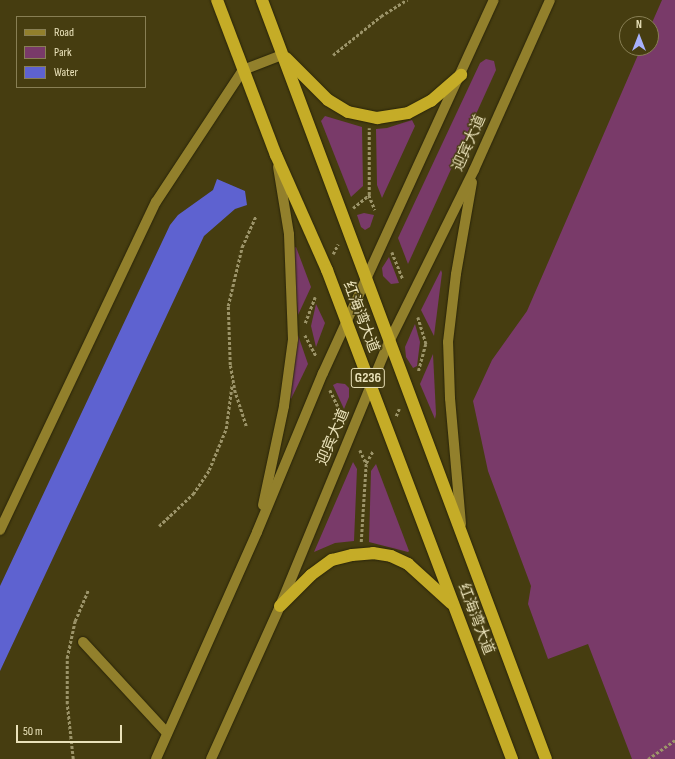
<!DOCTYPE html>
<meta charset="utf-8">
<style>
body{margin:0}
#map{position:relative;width:675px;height:759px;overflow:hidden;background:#463d10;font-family:"Sofia Sans Condensed","Noto Sans SC",sans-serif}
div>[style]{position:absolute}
.green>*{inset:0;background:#793a69}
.water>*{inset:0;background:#5e62d0}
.path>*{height:2.5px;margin-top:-1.25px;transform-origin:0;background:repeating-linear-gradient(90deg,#9c9469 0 3px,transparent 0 5px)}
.roads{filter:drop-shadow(0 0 1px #292409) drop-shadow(0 0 1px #292409)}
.street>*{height:10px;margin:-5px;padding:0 5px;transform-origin:5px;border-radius:5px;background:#92802c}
.secondary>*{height:10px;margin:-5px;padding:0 5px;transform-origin:5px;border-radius:5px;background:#92802c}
.highway>*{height:12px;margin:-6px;padding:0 6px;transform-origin:6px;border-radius:6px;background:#c5ac27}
span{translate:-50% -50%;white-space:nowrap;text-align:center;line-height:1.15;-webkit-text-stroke:3px #463d10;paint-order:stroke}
.shield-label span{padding:1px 3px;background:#463d10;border:1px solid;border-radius:3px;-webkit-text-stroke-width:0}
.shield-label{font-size:14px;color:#eae2ba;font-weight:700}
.street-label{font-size:15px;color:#eae2ba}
.legend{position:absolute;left:16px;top:16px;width:130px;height:72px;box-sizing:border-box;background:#463d10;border:1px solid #887f54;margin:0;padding:5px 7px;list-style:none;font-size:12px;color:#eae2ba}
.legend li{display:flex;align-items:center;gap:8px;height:20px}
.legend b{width:20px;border:1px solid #887f54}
.north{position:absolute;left:619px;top:16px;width:40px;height:40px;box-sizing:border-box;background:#463d10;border:1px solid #887f54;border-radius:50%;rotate:0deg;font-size:11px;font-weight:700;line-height:16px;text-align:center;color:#eae2ba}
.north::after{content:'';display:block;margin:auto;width:14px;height:18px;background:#a7b1fc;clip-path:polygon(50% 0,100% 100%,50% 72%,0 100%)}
.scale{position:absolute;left:16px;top:725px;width:106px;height:18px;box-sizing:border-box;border:2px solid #eae2ba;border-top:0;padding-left:5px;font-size:12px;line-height:14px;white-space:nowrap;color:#eae2ba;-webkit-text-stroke:3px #463d10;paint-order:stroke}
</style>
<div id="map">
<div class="green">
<div style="clip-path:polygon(662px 0,675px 0,675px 759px,632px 759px,588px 644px,548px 659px,528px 604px,531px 586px,488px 471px,473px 401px,492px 360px,527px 311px,641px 48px,651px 48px,651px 25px)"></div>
<div style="clip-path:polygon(486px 59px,494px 61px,496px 70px,408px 264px,398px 238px,480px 63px)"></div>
<div style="clip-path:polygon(325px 116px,362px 127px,363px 186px,351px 197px,321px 121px)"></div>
<div style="clip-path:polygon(412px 120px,415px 126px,382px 198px,377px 185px,376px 129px,387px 128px)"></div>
<div style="clip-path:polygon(364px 213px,374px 215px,370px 227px,365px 230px,361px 227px,357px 215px)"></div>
<div style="clip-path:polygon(296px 247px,311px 287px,298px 315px,293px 248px)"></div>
<div style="clip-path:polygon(389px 257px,399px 283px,391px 284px,383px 276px,382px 268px)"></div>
<div style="clip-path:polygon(441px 270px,442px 273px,434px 336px,421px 310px)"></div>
<div style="clip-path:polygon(316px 304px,325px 323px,316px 347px,311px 326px)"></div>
<div style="clip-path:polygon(415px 324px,420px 342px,417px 366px,413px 368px,406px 357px,405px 347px)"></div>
<div style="clip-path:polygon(298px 335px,308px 364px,291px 399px,290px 397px)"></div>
<div style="clip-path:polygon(433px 354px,436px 414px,435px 419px,420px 384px)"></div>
<div style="clip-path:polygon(337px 383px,345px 384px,349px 388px,349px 397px,344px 409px,333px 385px)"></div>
<div style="clip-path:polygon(353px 462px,357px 469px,354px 541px,335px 543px,314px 552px)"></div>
<div style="clip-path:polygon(376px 464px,409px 551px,408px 552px,369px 542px,371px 471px)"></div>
</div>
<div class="water">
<div style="clip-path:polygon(217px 179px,245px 191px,247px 205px,235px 209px,204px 236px,0 671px,0 586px,170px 225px,178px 215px,213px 190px)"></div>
</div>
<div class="path">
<div style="left:333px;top:55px;width:62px;rotate:-39.1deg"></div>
<div style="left:381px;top:16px;width:31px;rotate:-32deg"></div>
<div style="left:369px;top:195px;width:16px;rotate:68deg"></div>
<div style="left:353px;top:208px;width:21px;rotate:-39deg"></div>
<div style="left:369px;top:195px;width:67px;rotate:-90deg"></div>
<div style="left:392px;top:252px;width:29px;rotate:68deg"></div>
<div style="left:333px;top:254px;width:11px;rotate:-63deg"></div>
<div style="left:418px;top:317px;width:28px;rotate:73deg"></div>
<div style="left:426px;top:344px;width:28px;rotate:105deg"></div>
<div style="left:305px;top:323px;width:28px;rotate:-69deg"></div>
<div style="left:305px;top:335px;width:24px;rotate:62deg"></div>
<div style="left:330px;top:390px;width:28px;rotate:64deg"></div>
<div style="left:396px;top:416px;width:8px;rotate:-67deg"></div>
<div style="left:246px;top:426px;width:35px;rotate:-108deg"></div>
<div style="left:235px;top:393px;width:28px;rotate:-100deg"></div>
<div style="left:230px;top:365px;width:59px;rotate:-91.9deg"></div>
<div style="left:228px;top:306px;width:61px;rotate:-76.7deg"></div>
<div style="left:242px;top:247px;width:34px;rotate:-66deg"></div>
<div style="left:360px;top:450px;width:14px;rotate:65deg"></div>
<div style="left:366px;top:463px;width:14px;rotate:-60deg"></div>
<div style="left:159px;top:526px;width:47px;rotate:-43.3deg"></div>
<div style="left:193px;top:494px;width:29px;rotate:-56deg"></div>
<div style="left:209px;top:470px;width:44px;rotate:-67.5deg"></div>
<div style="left:226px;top:429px;width:45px;rotate:-82.4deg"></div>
<div style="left:361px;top:542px;width:79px;rotate:-86.4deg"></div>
<div style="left:73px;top:759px;width:55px;rotate:-96.2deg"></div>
<div style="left:67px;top:704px;width:46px;rotate:-90deg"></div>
<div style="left:67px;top:658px;width:38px;rotate:-78deg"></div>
<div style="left:75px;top:621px;width:34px;rotate:-67deg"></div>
<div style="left:648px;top:759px;width:33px;rotate:-35deg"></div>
</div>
<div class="roads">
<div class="street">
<div style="left:0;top:530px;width:363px;rotate:-64.6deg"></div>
<div style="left:156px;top:202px;width:158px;rotate:-56.6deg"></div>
<div style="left:243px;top:70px;width:42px;rotate:-21deg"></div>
<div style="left:83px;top:642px;width:124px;rotate:47.3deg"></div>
</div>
<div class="secondary">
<div style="left:263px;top:505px;width:101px;rotate:-78deg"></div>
<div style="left:284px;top:406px;width:68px;rotate:-82.3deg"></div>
<div style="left:293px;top:339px;width:105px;rotate:-92.2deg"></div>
<div style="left:289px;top:234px;width:68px;rotate:-99.3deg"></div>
<div style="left:461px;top:524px;width:126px;rotate:-95deg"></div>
<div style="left:450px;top:398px;width:56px;rotate:-92deg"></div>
<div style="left:448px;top:342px;width:68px;rotate:-83.3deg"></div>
<div style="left:456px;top:274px;width:93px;rotate:-80.1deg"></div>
<div style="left:156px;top:759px;width:248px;rotate:-66deg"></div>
<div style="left:257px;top:532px;width:172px;rotate:-67.5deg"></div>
<div style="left:323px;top:373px;width:410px;rotate:-65.4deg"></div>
<div style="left:211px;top:759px;width:168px;rotate:-65.7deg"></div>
<div style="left:280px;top:606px;width:286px;rotate:-67.6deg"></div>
<div style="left:389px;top:342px;width:192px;rotate:-63.7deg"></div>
<div style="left:474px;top:170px;width:186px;rotate:-65.9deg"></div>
</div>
<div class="highway">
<div style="left:217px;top:0;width:166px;rotate:69.2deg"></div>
<div style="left:276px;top:155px;width:126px;rotate:66.1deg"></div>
<div style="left:327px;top:270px;width:523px;rotate:69.28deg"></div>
<div style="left:262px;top:0;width:810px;rotate:69.49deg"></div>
<div style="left:286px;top:58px;width:59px;rotate:45deg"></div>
<div style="left:328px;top:100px;width:23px;rotate:31deg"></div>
<div style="left:348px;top:112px;width:30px;rotate:12deg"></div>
<div style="left:377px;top:118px;width:31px;rotate:-9deg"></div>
<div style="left:408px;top:113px;width:26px;rotate:-28deg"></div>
<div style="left:431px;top:101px;width:40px;rotate:-41deg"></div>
<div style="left:280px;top:606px;width:44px;rotate:-45deg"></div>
<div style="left:311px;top:575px;width:26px;rotate:-36deg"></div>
<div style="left:332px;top:560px;width:21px;rotate:-14deg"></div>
<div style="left:352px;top:555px;width:21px;rotate:-5deg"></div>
<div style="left:373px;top:553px;width:18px;rotate:9deg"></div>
<div style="left:391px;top:556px;width:19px;rotate:25deg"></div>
<div style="left:408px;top:564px;width:58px;rotate:42.2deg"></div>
</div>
</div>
<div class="shield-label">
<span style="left:368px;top:378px">G236</span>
</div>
<div class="street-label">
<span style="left:469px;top:143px;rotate:-66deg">迎宾大道</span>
<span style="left:361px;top:317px;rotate:69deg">红海湾大道</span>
<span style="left:333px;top:437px;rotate:-67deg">迎宾大道</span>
<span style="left:476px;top:619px;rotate:69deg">红海湾大道</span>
</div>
<ul class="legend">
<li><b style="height:5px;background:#92802c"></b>Road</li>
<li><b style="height:11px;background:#793a69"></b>Park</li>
<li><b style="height:11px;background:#5e62d0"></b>Water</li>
</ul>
<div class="north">N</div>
<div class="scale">50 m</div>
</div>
